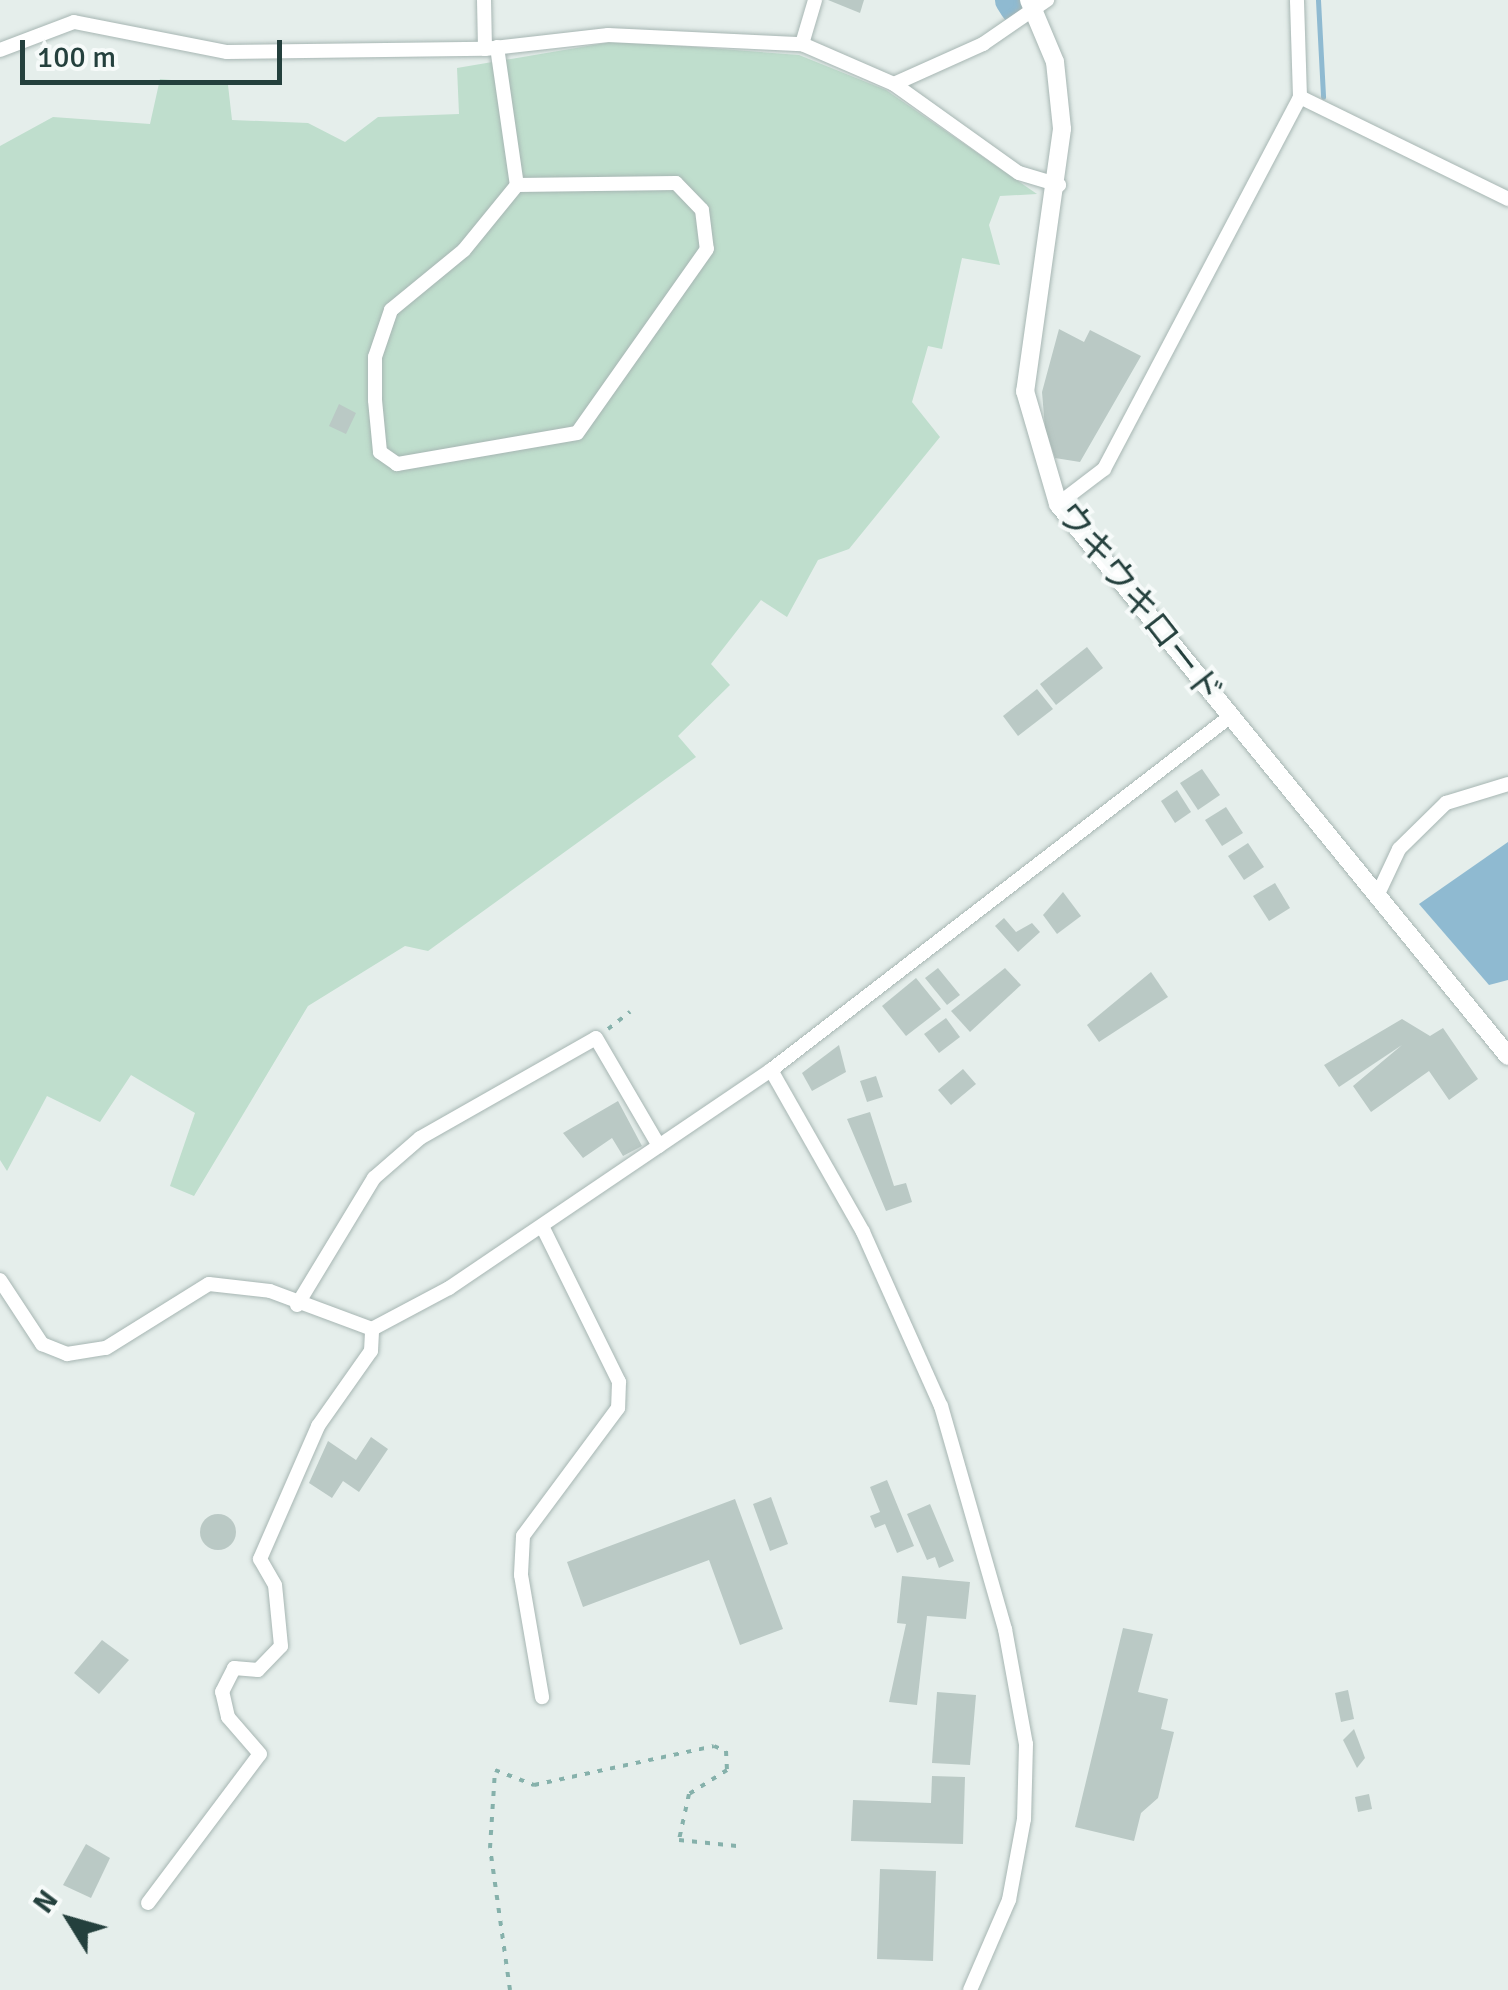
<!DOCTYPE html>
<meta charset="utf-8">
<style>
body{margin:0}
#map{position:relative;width:1508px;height:1990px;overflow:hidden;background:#e5eeeb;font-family:Signika,"Noto Sans JP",sans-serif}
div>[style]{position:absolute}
.green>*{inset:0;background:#bfdecd}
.water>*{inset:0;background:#8fbad1}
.stream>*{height:5px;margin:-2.5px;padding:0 2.5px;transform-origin:2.5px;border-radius:2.5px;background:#8fbad1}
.river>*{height:32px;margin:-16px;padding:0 16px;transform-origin:16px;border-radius:16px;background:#8fbad1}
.building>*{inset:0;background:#bac9c5}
.round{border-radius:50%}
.path>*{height:4px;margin-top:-2px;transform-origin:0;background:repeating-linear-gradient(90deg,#86b1ab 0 5px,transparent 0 13px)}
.roads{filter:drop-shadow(0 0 2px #a7b6b3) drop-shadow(0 0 2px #a7b6b3)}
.minor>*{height:14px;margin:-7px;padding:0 7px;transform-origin:7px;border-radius:7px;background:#fff}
.tertiary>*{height:18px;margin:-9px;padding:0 9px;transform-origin:9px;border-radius:9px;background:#fff}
span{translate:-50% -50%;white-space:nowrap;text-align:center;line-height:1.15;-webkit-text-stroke:8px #f6faf9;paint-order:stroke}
.street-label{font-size:35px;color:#24403d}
.north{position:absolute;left:20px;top:1870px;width:100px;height:100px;-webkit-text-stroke:8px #f6faf9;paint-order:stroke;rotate:307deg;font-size:28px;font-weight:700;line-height:40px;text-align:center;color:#24403d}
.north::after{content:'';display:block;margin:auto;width:35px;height:45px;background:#24403d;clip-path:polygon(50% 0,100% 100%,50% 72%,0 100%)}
.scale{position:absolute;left:20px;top:40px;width:262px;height:45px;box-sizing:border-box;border:5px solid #24403d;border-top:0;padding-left:12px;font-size:30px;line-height:35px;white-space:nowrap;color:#24403d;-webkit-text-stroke:8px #f6faf9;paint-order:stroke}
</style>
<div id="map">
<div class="green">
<div style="clip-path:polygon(617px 41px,799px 55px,886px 90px,1037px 194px,1000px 196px,989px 225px,1000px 265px,962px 258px,942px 349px,928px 346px,912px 402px,940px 437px,849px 549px,818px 560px,787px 617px,761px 600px,711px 664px,730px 685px,678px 736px,696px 757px,428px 951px,405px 946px,308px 1006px,194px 1196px,170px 1186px,195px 1113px,131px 1075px,100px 1122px,47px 1096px,7px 1171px,0 1160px,0 146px,53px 117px,150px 124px,160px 79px,228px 85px,232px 120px,308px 123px,345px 142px,378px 117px,459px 114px,457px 68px)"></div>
</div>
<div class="water">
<div style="clip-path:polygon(1508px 842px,1508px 980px,1489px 985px,1419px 904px)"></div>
</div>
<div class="stream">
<div style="left:1318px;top:0;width:97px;rotate:87deg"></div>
</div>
<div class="river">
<div style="left:1011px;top:0;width:9px;rotate:58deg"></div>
</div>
<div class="building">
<div style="clip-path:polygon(828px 0,864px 0,860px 13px)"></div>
<div style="clip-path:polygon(1059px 329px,1084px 342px,1090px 330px,1141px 356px,1080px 462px,1055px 458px,1045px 428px,1042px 392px)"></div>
<div style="clip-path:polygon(339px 404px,356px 413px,346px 434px,329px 426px)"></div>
<div style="clip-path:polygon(1087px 647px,1103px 668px,1056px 705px,1040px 684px)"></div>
<div style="clip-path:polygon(1037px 689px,1053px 709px,1018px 736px,1003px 716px)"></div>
<div style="clip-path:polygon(1202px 769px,1220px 795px,1198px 810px,1180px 783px)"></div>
<div style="clip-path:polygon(1177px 790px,1191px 812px,1175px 823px,1161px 801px)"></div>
<div style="clip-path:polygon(1226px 807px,1243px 833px,1222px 846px,1205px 820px)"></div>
<div style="clip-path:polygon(1248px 843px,1264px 867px,1244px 880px,1228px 856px)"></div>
<div style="clip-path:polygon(1275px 883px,1290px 908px,1269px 921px,1253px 896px)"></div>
<div style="clip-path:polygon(1063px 892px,1081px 916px,1057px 934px,1043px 915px)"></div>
<div style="clip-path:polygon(1004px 918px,1016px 932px,1032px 923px,1040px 932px,1018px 952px,995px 926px)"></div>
<div style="clip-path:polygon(938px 968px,960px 995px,947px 1005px,925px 978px)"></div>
<div style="clip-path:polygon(1005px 968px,1021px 985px,970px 1032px,951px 1011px)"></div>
<div style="clip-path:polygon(1151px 972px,1168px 997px,1099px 1042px,1087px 1025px)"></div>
<div style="clip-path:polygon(916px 978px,941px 1009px,906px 1036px,882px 1006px)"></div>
<div style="clip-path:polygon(946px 1018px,960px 1037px,939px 1053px,924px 1034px)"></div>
<div style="clip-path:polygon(1402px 1019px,1430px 1036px,1443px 1028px,1478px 1079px,1449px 1100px,1429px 1071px,1371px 1112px,1353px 1086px,1402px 1045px,1339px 1087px,1324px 1065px)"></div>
<div style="clip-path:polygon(839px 1045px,846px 1072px,812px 1091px,802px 1073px)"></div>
<div style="clip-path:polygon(963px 1069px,976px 1084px,951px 1105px,938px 1090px)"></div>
<div style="clip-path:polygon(876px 1076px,883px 1097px,867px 1102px,860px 1081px)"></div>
<div style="clip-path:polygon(618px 1101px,642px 1146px,623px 1156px,612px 1138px,583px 1158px,563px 1133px)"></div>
<div style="clip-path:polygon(870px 1112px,894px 1186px,906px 1183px,912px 1202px,886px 1211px,847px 1119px)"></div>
<div style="clip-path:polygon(371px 1437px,388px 1449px,359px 1492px,343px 1481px,332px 1498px,309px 1483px,328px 1441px,356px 1460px)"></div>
<div style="clip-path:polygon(887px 1480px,914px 1546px,897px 1553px,885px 1524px,875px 1528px,870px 1516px,880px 1512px,870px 1487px)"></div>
<div style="clip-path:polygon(771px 1497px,788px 1544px,770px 1551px,753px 1504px)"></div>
<div style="clip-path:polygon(735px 1499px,783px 1629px,740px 1645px,709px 1560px,583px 1607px,567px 1562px)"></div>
<div style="clip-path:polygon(930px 1504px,954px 1561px,939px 1568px,935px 1557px,927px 1560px,907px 1514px)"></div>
<div class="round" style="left:200px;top:1514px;width:36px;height:36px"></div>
<div style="clip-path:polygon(902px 1576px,970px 1582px,966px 1619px,927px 1616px,917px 1705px,889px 1702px,906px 1624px,897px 1623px)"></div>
<div style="clip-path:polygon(1123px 1628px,1153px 1634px,1138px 1692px,1168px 1699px,1161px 1729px,1174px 1732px,1158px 1798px,1141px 1813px,1134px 1841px,1075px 1827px)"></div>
<div style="clip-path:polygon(102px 1640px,129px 1660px,99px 1694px,74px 1673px)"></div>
<div style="clip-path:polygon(1348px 1690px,1354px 1719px,1341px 1722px,1335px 1693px)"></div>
<div style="clip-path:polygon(937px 1692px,976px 1695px,970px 1765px,932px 1763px)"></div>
<div style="clip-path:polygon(1354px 1729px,1365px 1758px,1357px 1768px,1343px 1740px)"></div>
<div style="clip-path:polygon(932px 1776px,965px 1777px,963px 1844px,851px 1841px,853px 1800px,931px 1803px)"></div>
<div style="clip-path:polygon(1369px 1794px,1372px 1809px,1358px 1812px,1355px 1797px)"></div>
<div style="clip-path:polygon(86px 1844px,110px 1858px,91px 1898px,63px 1885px)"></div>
<div style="clip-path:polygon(880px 1869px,936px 1871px,933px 1961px,877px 1959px)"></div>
</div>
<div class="path">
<div style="left:608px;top:1029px;width:28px;rotate:-38deg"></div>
<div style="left:510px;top:1990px;width:143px;rotate:-98deg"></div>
<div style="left:490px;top:1848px;width:78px;rotate:-86.3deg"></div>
<div style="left:495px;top:1770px;width:42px;rotate:21deg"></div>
<div style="left:534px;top:1785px;width:184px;rotate:-12.2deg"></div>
<div style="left:714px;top:1746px;width:13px;rotate:23deg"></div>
<div style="left:726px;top:1751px;width:19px;rotate:87deg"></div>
<div style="left:727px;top:1770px;width:45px;rotate:147.7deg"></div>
<div style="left:689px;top:1794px;width:47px;rotate:102.3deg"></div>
<div style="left:679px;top:1840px;width:58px;rotate:5.9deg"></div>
</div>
<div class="roads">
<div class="minor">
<div style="left:484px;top:0;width:49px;rotate:88.8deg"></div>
<div style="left:802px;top:44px;width:46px;rotate:-73.5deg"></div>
<div style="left:497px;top:47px;width:139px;rotate:81.8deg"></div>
<div style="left:517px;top:185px;width:159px;rotate:-0.7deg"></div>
<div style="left:676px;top:183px;width:37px;rotate:46deg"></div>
<div style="left:702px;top:210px;width:39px;rotate:83deg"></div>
<div style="left:707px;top:249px;width:225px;rotate:125.2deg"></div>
<div style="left:577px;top:433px;width:183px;rotate:170.2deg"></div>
<div style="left:397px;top:464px;width:21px;rotate:-145deg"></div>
<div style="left:380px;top:452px;width:52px;rotate:-95.5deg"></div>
<div style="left:375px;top:400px;width:43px;rotate:-90deg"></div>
<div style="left:375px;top:357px;width:50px;rotate:-71.2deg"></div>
<div style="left:391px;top:310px;width:94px;rotate:-39.4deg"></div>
<div style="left:464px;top:250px;width:84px;rotate:-50.8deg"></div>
<div style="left:0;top:50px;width:79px;rotate:-20.7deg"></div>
<div style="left:74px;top:22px;width:156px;rotate:11.1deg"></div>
<div style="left:227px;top:52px;width:258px;rotate:-0.7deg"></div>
<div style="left:485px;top:49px;width:124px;rotate:-6.5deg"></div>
<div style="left:608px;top:35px;width:194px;rotate:2.7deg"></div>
<div style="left:802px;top:44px;width:100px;rotate:23.5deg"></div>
<div style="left:894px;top:84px;width:153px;rotate:35.5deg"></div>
<div style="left:1019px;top:173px;width:42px;rotate:16.7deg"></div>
<div style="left:894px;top:84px;width:98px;rotate:-24.2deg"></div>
<div style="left:983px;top:44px;width:78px;rotate:-34.5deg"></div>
<div style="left:1300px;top:97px;width:232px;rotate:26.1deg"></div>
<div style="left:1058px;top:504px;width:58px;rotate:-37.3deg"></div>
<div style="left:1104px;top:469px;width:420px;rotate:-62.2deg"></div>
<div style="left:1300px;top:97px;width:97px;rotate:-91.8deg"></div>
<div style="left:1377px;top:896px;width:52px;rotate:-64.9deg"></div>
<div style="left:1399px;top:849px;width:66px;rotate:-44.4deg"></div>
<div style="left:1446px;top:803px;width:65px;rotate:-17deg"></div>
<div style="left:771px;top:1070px;width:186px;rotate:60.4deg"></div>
<div style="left:863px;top:1232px;width:191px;rotate:65.9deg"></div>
<div style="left:941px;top:1406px;width:232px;rotate:74deg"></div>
<div style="left:1005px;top:1629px;width:117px;rotate:79.7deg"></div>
<div style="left:1026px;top:1744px;width:75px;rotate:91.5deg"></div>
<div style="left:1024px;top:1819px;width:82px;rotate:100.5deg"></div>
<div style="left:1009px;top:1900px;width:98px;rotate:113.4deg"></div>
<div style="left:542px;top:1226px;width:174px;rotate:63.7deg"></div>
<div style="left:619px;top:1382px;width:26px;rotate:92deg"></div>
<div style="left:618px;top:1408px;width:159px;rotate:126.6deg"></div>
<div style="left:523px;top:1536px;width:39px;rotate:93deg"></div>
<div style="left:521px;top:1575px;width:124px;rotate:80.2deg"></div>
<div style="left:0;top:1280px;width:77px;rotate:56.7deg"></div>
<div style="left:42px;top:1344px;width:27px;rotate:22deg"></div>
<div style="left:67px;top:1354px;width:39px;rotate:-9deg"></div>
<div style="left:106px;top:1348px;width:121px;rotate:-31.9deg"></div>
<div style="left:209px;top:1284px;width:61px;rotate:6.5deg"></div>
<div style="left:270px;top:1291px;width:109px;rotate:20.4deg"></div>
<div style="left:372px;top:1329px;width:87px;rotate:-28deg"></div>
<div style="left:449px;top:1288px;width:389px;rotate:-34.1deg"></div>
<div style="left:771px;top:1070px;width:577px;rotate:-37.6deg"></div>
<div style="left:297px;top:1305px;width:149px;rotate:-58.8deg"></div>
<div style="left:374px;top:1178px;width:61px;rotate:-41deg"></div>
<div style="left:420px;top:1138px;width:202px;rotate:-29.6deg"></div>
<div style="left:596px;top:1038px;width:125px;rotate:59.7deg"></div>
<div style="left:148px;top:1903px;width:186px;rotate:-53.1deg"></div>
<div style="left:260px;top:1754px;width:49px;rotate:-130.9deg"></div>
<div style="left:228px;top:1717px;width:26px;rotate:-103deg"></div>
<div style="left:222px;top:1692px;width:27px;rotate:-63deg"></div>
<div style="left:234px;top:1668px;width:24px;rotate:5deg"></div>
<div style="left:258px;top:1670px;width:33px;rotate:-46deg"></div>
<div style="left:281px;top:1646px;width:61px;rotate:-95.6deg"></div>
<div style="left:275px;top:1585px;width:30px;rotate:-120deg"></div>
<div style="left:260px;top:1559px;width:145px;rotate:-66.4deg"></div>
<div style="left:318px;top:1426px;width:92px;rotate:-54.8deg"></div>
<div style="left:371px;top:1351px;width:22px;rotate:-87deg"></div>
</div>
<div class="tertiary">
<div style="left:1029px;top:0;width:67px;rotate:67.2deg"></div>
<div style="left:1055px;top:62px;width:67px;rotate:84deg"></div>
<div style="left:1062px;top:129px;width:265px;rotate:98deg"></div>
<div style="left:1025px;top:391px;width:118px;rotate:73.7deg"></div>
<div style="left:1058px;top:504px;width:712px;rotate:50.81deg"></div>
</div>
</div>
<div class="street-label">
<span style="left:1139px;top:603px;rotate:52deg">ウキウキロード</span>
</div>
<div class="north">N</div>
<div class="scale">100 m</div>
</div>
